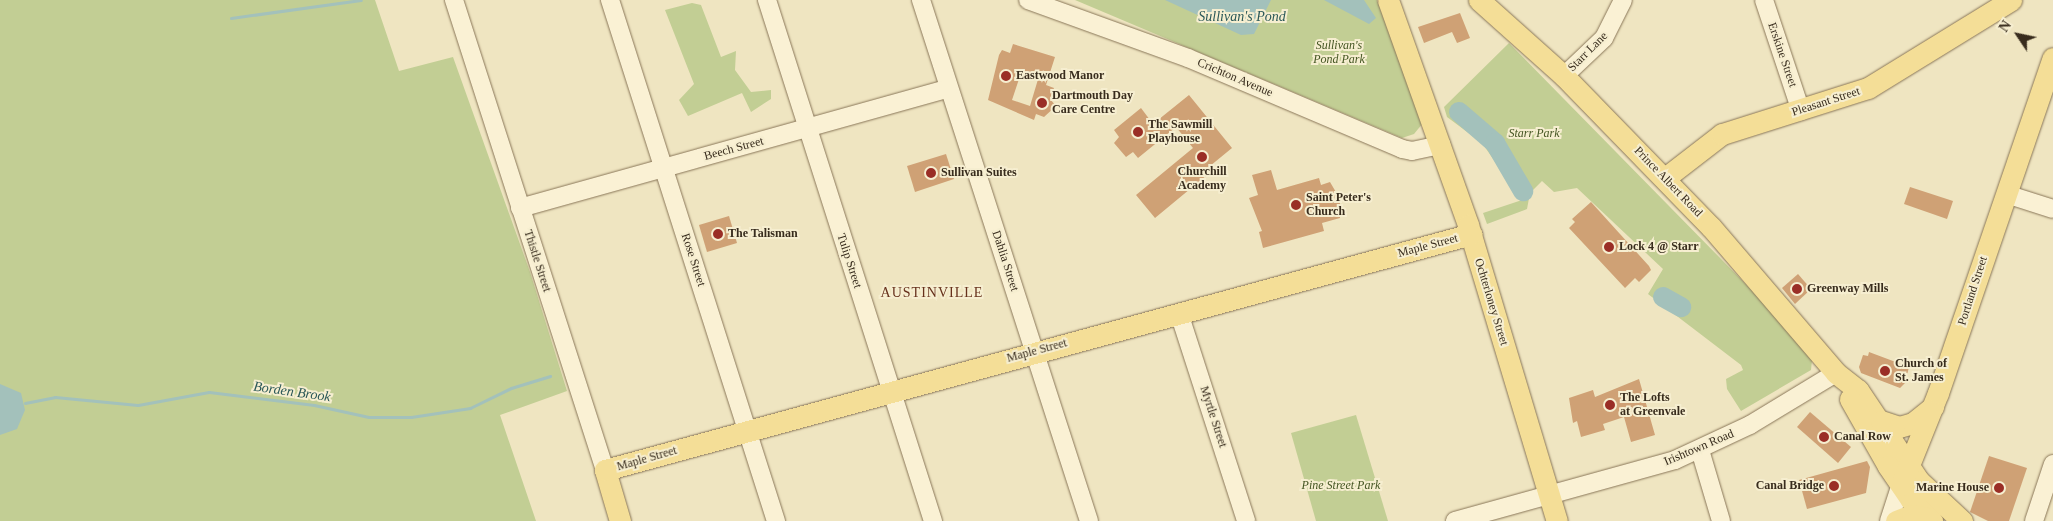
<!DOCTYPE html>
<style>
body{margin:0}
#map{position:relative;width:2053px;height:521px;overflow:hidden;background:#efe5c1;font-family:"Times New Roman",serif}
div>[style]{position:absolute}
.green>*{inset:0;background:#c2ce94}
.water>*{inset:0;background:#a3c1bb}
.stream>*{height:3px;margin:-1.5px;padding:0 1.5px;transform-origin:1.5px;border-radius:1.5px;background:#a3c1bb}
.river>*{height:20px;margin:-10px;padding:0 10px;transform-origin:10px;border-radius:10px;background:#a3c1bb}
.building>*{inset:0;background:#cfa175}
.roads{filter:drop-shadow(0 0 1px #897658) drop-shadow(0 0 1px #897658)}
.minor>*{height:18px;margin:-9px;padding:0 9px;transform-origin:9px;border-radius:9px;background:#faf1d4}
.major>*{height:21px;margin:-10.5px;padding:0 10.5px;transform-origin:10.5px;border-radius:10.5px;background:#f4de97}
.dots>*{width:14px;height:14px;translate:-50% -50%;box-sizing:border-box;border:2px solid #f6eed0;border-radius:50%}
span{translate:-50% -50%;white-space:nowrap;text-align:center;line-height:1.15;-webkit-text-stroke:4px #f6eed0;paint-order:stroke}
.park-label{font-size:12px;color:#452;font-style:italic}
.street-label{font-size:12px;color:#382c1d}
.poi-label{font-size:12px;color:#382c1d;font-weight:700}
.left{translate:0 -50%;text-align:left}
.right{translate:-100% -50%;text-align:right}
.water-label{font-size:14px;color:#2b5858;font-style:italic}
.neighbourhood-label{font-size:14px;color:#66301b;letter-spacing:1px}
.north{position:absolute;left:1993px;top:10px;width:50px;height:50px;-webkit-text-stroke:4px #f6eed0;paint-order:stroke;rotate:304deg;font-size:14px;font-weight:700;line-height:20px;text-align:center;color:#382c1d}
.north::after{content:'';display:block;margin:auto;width:18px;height:22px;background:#382c1d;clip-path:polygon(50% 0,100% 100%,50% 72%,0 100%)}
</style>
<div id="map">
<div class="green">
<div style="clip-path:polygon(0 0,375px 0,399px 71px,453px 57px,530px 272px,567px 391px,500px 415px,536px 521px,0 521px)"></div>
<div style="clip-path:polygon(1075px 0,1377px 0,1423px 123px,1414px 134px,1402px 138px)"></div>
<div style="clip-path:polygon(692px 3px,701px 5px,721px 57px,736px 51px,735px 70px,751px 92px,771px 90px,771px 99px,751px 112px,742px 93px,688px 116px,679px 100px,694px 84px,665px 10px)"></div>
<div style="clip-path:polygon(1509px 43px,1776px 315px,1812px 360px,1811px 370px,1741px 411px,1727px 389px,1726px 379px,1743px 370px,1741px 365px,1648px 294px,1663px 269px,1577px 188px,1554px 192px,1542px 181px,1530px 193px,1527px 209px,1487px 224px,1483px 213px,1522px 200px,1482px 143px,1447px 117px,1444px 107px)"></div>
<div style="clip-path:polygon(1356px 415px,1388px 521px,1316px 521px,1291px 433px)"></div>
</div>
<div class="water">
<div style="clip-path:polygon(1165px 0,1271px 0,1254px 34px,1241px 35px)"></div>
<div style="clip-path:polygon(1324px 0,1364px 0,1376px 18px,1369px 24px)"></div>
<div style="clip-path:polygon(0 384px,21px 393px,25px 410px,17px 429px,0 435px)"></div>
</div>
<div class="stream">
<div style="left:231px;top:18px;width:131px;rotate:-7.9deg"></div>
<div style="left:25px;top:403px;width:31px;rotate:-11deg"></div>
<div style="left:55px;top:397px;width:83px;rotate:5.5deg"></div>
<div style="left:138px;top:405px;width:72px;rotate:-10.4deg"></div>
<div style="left:209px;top:392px;width:106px;rotate:7.1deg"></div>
<div style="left:314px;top:405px;width:56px;rotate:12.3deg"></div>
<div style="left:369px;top:417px;width:42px"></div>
<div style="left:411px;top:417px;width:60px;rotate:-8.7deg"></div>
<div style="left:470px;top:408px;width:46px;rotate:-26deg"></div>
<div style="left:511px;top:388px;width:41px;rotate:-17.1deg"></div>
</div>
<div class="river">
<div style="left:1459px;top:112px;width:48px;rotate:40.7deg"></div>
<div style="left:1495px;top:143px;width:56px;rotate:59.7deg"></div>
<div style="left:1663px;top:297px;width:21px;rotate:29deg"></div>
</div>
<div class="building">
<div style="clip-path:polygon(1460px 13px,1470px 38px,1457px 43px,1452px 32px,1424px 43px,1418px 27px)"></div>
<div style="clip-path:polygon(evenodd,1013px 44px,1055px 57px,1046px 85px,1054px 88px,1050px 99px,1056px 106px,1044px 117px,1036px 114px,1034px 120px,988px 100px,999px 55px,1002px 50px,1010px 53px,1013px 44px,1022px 70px,1039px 76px,1030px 106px,1012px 100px,1022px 70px)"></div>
<div style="clip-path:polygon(1189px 95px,1232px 148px,1210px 166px,1213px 170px,1155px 218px,1136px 195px,1193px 148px,1176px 127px,1138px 158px,1133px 152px,1126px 157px,1114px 143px,1119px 137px,1114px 130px,1141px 108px,1153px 124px)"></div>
<div style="clip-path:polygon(946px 154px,954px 179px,915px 192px,907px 166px)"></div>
<div style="clip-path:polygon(1271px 170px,1277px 190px,1319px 178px,1321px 185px,1330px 182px,1340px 199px,1340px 218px,1322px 223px,1324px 231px,1263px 248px,1259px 232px,1262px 231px,1249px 198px,1258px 195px,1252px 175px)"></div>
<div style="clip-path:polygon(1910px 187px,1953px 201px,1947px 219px,1904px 204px)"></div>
<div style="clip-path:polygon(1591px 202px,1649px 266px,1651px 270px,1639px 282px,1635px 278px,1625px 288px,1569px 228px,1575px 222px,1572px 219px)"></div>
<div style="clip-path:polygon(729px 216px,737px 243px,707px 252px,699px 225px)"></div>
<div style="clip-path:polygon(1798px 274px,1811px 289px,1795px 304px,1782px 288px)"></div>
<div style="clip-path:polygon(1869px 352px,1909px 367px,1905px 383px,1900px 388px,1861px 373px,1859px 367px,1863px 355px,1868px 356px)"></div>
<div style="clip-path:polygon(1639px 379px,1655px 435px,1631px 442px,1624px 417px,1603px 424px,1605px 430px,1581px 437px,1577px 421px,1573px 423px,1569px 398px,1593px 390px,1595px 397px)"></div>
<div style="clip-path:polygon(1810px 412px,1851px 447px,1838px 463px,1797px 427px)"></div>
<div style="clip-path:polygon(1989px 456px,2027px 468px,2009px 521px,1988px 521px,1970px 512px)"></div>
<div style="clip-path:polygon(1867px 461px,1870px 467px,1866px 493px,1807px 509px,1799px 480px)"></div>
</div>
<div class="roads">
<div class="minor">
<div style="left:454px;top:0;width:494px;rotate:72.2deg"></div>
<div style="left:610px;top:0;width:547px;rotate:72.33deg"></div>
<div style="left:767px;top:0;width:547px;rotate:72.33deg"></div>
<div style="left:921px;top:0;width:547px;rotate:72.13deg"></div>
<div style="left:1028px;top:0;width:170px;rotate:19.9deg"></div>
<div style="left:1188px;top:58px;width:233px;rotate:23deg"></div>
<div style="left:1402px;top:149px;width:10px;rotate:11deg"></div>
<div style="left:1412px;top:151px;width:30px;rotate:-12deg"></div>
<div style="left:1764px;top:0;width:117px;rotate:71.6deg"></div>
<div style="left:1564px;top:76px;width:55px;rotate:-43.5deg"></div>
<div style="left:1604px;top:38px;width:42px;rotate:-63.4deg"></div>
<div style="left:2006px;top:194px;width:49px;rotate:17.7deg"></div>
<div style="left:520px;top:208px;width:445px;rotate:-15.6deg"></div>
<div style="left:1179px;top:313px;width:219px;rotate:72.1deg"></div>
<div style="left:1700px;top:450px;width:74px;rotate:73.5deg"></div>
<div style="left:1455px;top:521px;width:228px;rotate:-15.5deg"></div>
<div style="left:1675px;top:460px;width:83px;rotate:-25deg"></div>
<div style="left:1750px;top:425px;width:100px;rotate:-31.2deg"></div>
<div style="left:1889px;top:521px;width:38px;rotate:-72deg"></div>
<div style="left:2034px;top:521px;width:60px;rotate:-71.6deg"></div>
</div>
<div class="major">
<div style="left:1388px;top:0;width:239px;rotate:70.4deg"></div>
<div style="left:1468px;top:225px;width:309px;rotate:73.3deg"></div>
<div style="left:1479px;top:0;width:114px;rotate:41.8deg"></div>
<div style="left:1564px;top:76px;width:211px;rotate:45.8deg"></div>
<div style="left:1711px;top:227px;width:192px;rotate:49.4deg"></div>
<div style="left:1836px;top:373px;width:28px;rotate:38deg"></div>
<div style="left:1858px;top:390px;width:110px;rotate:56.2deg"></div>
<div style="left:1919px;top:481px;width:59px;rotate:42.9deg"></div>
<div style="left:1665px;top:178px;width:72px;rotate:-37.7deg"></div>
<div style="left:1722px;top:134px;width:153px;rotate:-17.5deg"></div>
<div style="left:1868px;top:88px;width:168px;rotate:-31.6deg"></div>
<div style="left:1850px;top:399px;width:77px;rotate:60.4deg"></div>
<div style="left:1888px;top:466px;width:41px;rotate:55.9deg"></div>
<div style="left:1911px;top:500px;width:30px;rotate:45deg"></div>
<div style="left:1881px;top:421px;width:19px;rotate:18deg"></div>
<div style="left:1899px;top:427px;width:15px;rotate:-16deg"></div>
<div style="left:1913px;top:423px;width:26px;rotate:-39deg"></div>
<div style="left:1901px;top:485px;width:99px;rotate:-68.1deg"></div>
<div style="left:1938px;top:393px;width:354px;rotate:-71.1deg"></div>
<div style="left:620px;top:521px;width:53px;rotate:-106.4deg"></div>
<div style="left:605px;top:470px;width:898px;rotate:-15.24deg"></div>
<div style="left:1896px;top:521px;width:17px;rotate:-21deg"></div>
<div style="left:1912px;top:515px;width:15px;rotate:11deg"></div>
</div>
</div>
<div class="dots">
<div style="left:1006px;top:76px;background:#9a2e26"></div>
<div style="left:1042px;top:103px;background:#9a2e26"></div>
<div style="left:1138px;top:132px;background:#9a2e26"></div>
<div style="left:1202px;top:157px;background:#9a2e26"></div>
<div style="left:931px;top:173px;background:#9a2e26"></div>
<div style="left:1296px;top:205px;background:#9a2e26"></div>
<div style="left:718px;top:234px;background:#9a2e26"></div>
<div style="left:1609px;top:247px;background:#9a2e26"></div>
<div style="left:1797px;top:289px;background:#9a2e26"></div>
<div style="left:1885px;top:371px;background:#9a2e26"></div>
<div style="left:1610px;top:405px;background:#9a2e26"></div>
<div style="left:1824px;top:437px;background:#9a2e26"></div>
<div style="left:1834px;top:486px;background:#9a2e26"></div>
<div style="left:1999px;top:488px;background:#9a2e26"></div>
</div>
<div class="park-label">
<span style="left:1339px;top:53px">Sullivan's<br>Pond Park</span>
<span style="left:1534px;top:134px">Starr Park</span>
<span style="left:1341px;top:486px">Pine Street Park</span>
</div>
<div class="street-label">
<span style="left:1588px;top:52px;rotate:-45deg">Starr Lane</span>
<span style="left:1782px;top:55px;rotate:71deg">Erskine Street</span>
<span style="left:1235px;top:78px;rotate:23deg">Crichton Avenue</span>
<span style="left:1826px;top:102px;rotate:-18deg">Pleasant Street</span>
<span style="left:734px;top:149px;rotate:-15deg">Beech Street</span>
<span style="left:1668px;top:182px;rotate:46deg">Prince Albert Road</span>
<span style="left:1428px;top:246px;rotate:-15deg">Maple Street</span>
<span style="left:693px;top:260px;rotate:72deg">Rose Street</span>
<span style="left:537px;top:261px;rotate:72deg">Thistle Street</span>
<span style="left:849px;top:261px;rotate:72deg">Tulip Street</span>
<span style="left:1005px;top:261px;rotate:72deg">Dahlia Street</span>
<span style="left:1973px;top:291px;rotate:-72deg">Portland Street</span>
<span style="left:1491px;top:302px;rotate:73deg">Ochterloney Street</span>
<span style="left:1037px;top:351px;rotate:-15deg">Maple Street</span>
<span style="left:1213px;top:417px;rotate:72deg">Myrtle Street</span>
<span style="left:1699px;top:448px;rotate:-23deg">Irishtown Road</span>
<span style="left:647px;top:459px;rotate:-16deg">Maple Street</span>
</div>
<div class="poi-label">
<span class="left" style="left:1016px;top:76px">Eastwood Manor</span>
<span class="left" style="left:1052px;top:103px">Dartmouth Day<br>Care Centre</span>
<span class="left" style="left:1148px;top:132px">The Sawmill<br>Playhouse</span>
<span style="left:1202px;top:179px">Churchill<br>Academy</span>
<span class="left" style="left:941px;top:173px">Sullivan Suites</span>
<span class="left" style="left:1306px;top:205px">Saint Peter's<br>Church</span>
<span class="left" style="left:728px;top:234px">The Talisman</span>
<span class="left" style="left:1619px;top:247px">Lock 4 @ Starr</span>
<span class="left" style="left:1807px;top:289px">Greenway Mills</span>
<span class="left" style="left:1895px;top:371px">Church of<br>St. James</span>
<span class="left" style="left:1620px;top:405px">The Lofts<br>at Greenvale</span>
<span class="left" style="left:1834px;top:437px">Canal Row</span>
<span class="right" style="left:1824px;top:486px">Canal Bridge</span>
<span class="right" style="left:1989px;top:488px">Marine House</span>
</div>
<div class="water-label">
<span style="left:1242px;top:17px">Sullivan's Pond</span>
<span style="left:292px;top:392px;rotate:8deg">Borden Brook</span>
</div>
<div class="neighbourhood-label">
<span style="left:932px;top:293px">AUSTINVILLE</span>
</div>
<div class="north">N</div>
</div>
